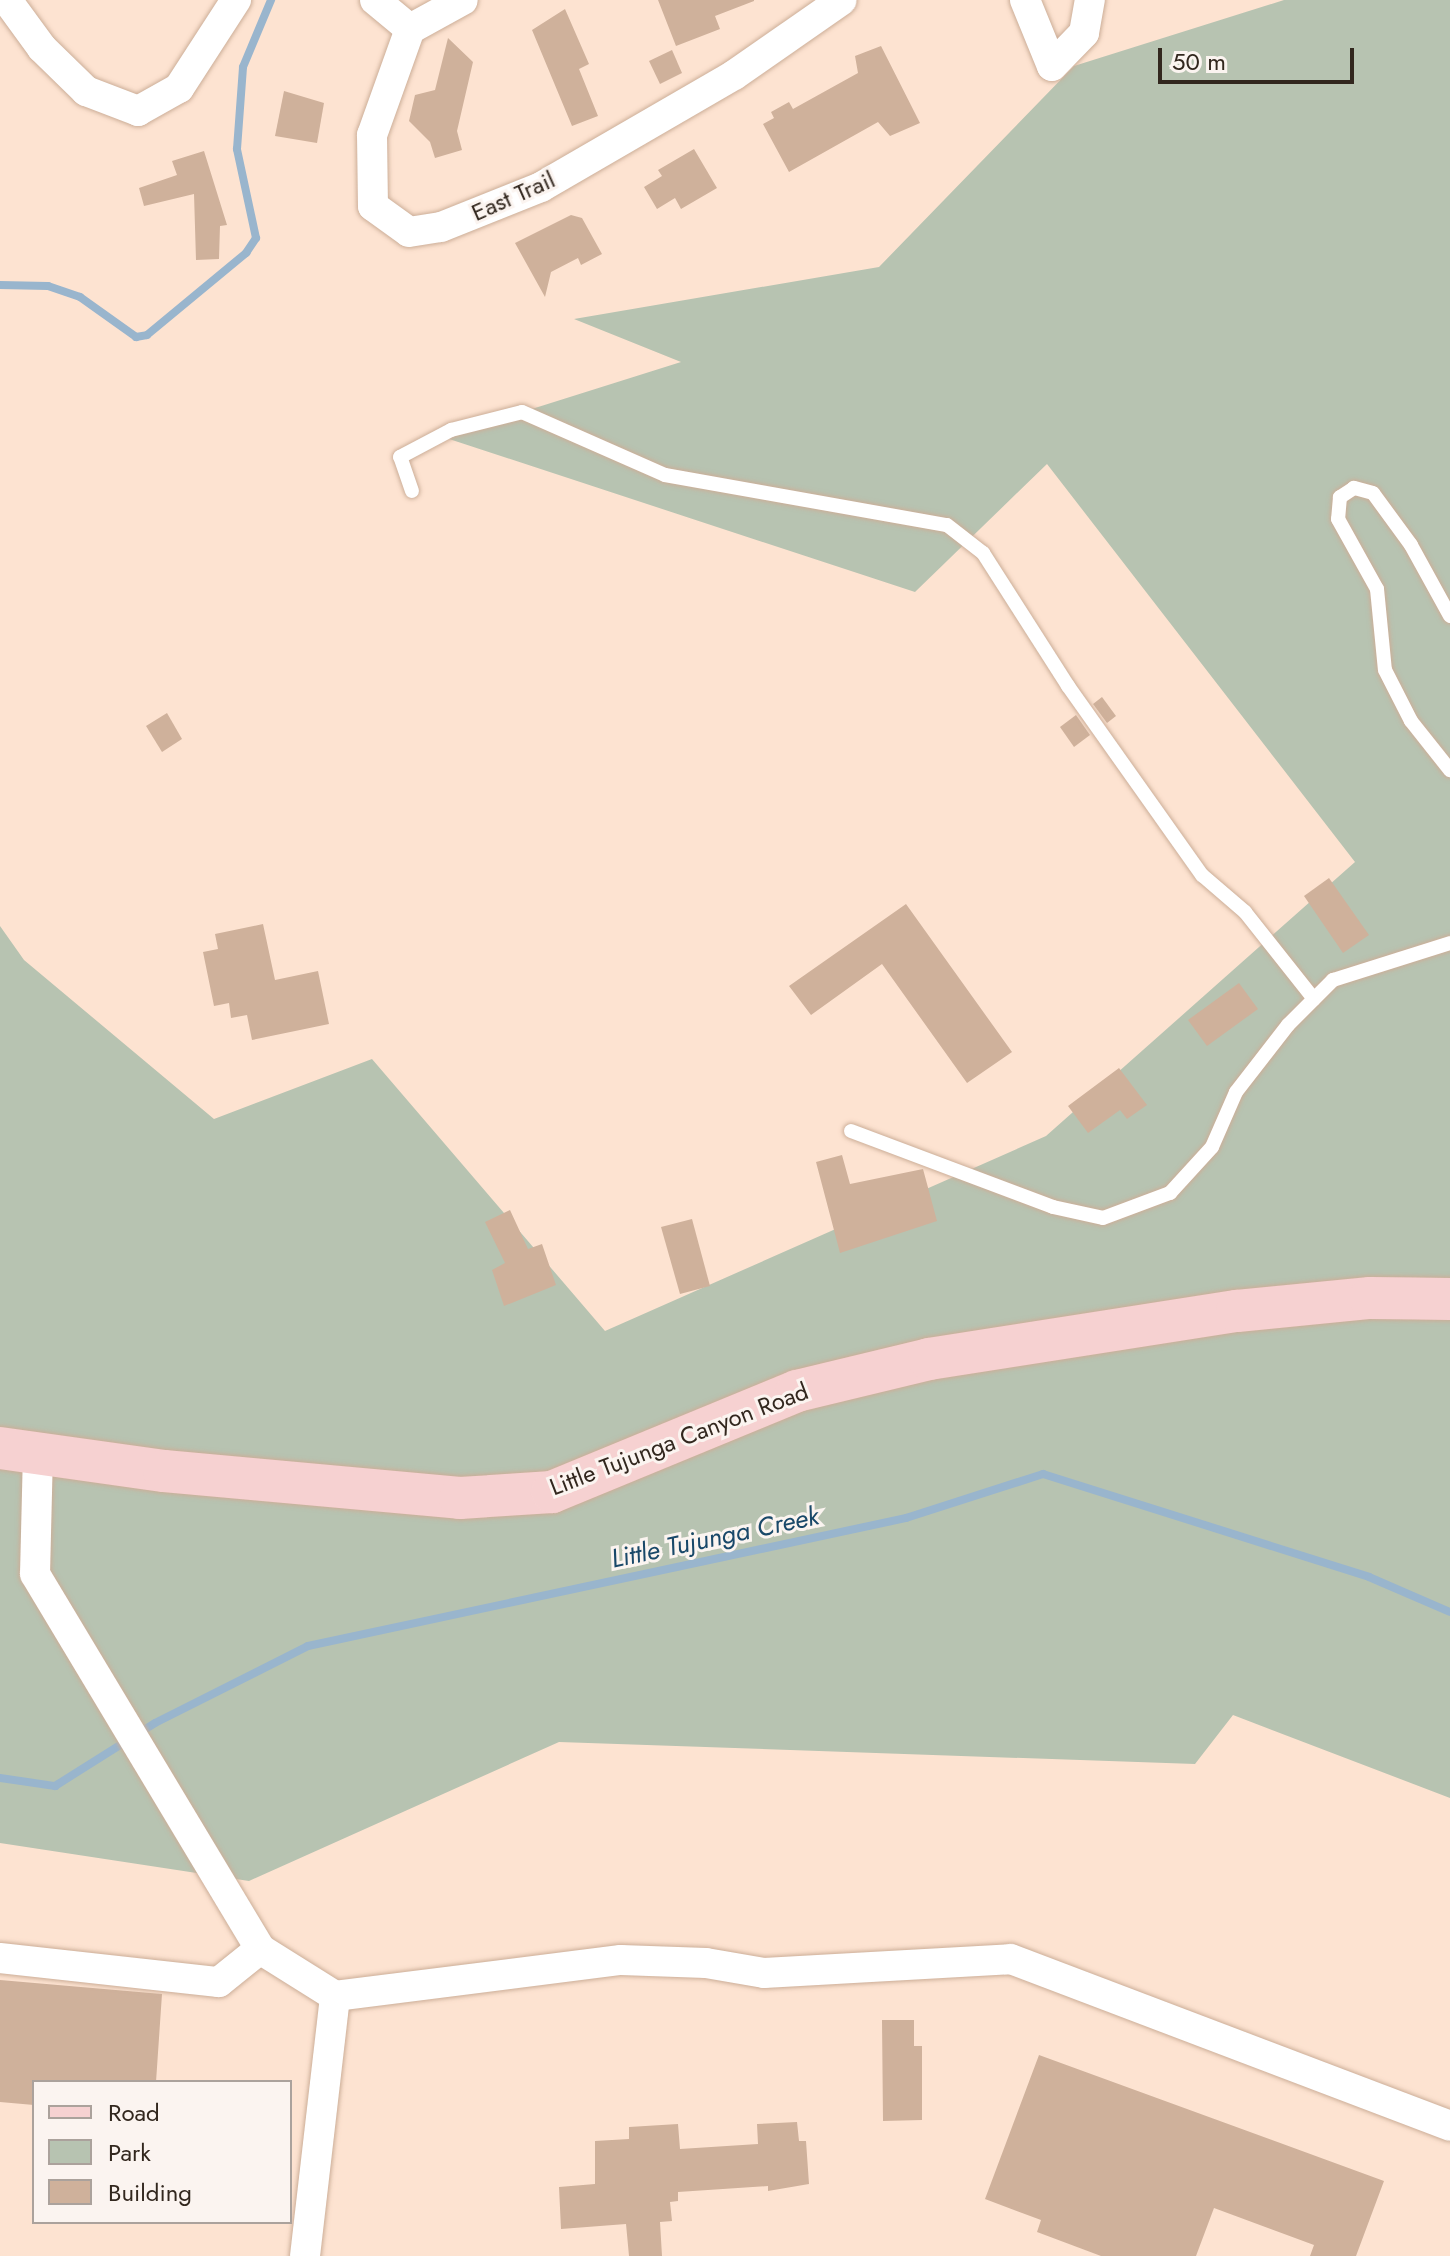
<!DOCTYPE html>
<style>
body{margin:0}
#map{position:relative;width:1450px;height:2256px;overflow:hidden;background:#fde3d1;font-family:Jost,sans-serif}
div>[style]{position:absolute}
.green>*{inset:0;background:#b7c3b1}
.stream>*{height:8px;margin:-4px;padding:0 4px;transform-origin:4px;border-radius:4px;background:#99b5cd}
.building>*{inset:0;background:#cfb19b}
.roads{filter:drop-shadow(0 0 2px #ccae98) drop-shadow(0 0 2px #ccae98)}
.lane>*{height:14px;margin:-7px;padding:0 7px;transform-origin:7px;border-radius:7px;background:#fff}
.street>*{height:30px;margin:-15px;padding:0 15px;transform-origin:15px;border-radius:15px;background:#fff}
.secondary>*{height:42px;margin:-21px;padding:0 21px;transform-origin:21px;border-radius:21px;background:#f6d1d1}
span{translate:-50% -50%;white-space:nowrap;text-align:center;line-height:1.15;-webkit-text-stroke:6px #fbf4f0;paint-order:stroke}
.street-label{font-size:24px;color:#32271e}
.water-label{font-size:26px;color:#194869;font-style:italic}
.legend{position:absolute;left:32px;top:2080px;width:260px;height:144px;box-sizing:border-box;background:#fbf4f0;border:2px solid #aba29c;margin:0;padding:10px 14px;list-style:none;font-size:24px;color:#32271e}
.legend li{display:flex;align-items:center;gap:16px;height:40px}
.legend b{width:40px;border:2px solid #aba29c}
.scale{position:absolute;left:1158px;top:48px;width:196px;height:36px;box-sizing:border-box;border:4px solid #32271e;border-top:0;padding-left:10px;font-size:24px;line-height:28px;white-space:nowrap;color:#32271e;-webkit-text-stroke:6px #fbf4f0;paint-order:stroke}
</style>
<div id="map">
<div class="green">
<div style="clip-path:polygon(1284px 0,1450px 0,1450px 1798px,1233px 1715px,1195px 1764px,559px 1742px,249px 1881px,0 1843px,0 926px,24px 960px,214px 1119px,372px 1059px,605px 1331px,1046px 1136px,1355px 862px,1047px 464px,915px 592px,443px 437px,681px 362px,574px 319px,879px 267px,1074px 66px)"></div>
</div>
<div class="stream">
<div style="left:0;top:285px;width:48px;rotate:1.2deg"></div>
<div style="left:48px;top:286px;width:34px;rotate:19deg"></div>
<div style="left:80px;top:297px;width:69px;rotate:35.5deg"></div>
<div style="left:136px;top:337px;width:11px;rotate:-10deg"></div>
<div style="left:147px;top:335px;width:129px;rotate:-39.6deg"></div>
<div style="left:246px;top:253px;width:18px;rotate:-56deg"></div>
<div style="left:256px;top:238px;width:91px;rotate:-102.1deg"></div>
<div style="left:237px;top:149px;width:82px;rotate:-85.8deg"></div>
<div style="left:243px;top:67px;width:73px;rotate:-67.3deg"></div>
<div style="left:0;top:1778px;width:56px;rotate:8.3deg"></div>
<div style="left:55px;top:1786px;width:118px;rotate:-32.2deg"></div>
<div style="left:155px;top:1723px;width:171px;rotate:-26.7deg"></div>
<div style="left:308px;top:1646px;width:612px;rotate:-12.08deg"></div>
<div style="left:906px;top:1518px;width:144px;rotate:-17.8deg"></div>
<div style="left:1043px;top:1474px;width:342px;rotate:17.5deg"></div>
<div style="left:1369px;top:1577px;width:88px;rotate:23.4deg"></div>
</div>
<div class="building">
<div style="clip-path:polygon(658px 0,754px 0,754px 1px,715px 16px,720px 29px,676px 46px)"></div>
<div style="clip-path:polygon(565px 9px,589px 64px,579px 69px,598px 116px,572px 126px,532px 30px)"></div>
<div style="clip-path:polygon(448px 38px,473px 62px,457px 131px,462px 150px,435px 158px,430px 142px,409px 121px,415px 95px,435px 90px)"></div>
<div style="clip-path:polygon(881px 46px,920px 123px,890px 136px,878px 122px,789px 172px,763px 124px,774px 118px,771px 112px,789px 102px,793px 109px,858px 73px,855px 56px)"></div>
<div style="clip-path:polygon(672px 50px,682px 73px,660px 84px,649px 61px)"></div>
<div style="clip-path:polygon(284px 91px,324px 103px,317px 143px,275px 136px)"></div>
<div style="clip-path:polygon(694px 149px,717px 188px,681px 209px,675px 198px,657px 209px,644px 187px,662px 176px,658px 170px)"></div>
<div style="clip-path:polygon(204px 151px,227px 225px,220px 226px,219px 259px,196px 260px,194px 194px,144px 206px,139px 188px,177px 175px,172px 161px)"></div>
<div style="clip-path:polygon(571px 215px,582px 218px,602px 254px,581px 265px,578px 258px,551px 272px,545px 297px,515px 243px)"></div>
<div style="clip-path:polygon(1102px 697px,1116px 716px,1107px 723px,1093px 704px)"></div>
<div style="clip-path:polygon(167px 713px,182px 739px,162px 752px,146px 726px)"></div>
<div style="clip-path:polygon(1076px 715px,1090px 735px,1074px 747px,1060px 727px)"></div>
<div style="clip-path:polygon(1329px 878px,1369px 935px,1343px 953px,1304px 896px)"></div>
<div style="clip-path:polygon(906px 904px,1012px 1052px,967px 1083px,882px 964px,811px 1015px,789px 986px)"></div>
<div style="clip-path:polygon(263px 924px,275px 980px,318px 971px,329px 1024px,252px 1040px,247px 1015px,231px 1018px,229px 1003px,214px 1006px,203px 952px,218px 949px,215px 934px)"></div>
<div style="clip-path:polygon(1239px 983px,1258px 1009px,1207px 1046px,1188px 1020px)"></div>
<div style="clip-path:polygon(1119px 1068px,1147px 1105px,1127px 1119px,1120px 1110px,1088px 1133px,1068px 1106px)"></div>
<div style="clip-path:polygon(842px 1155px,850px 1184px,923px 1169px,937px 1221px,840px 1253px,816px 1162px)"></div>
<div style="clip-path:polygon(510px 1210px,528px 1249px,542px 1244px,556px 1285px,504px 1306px,492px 1270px,505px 1263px,485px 1222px)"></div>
<div style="clip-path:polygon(692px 1219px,710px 1286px,680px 1294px,661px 1227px)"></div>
<div style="clip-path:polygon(0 1980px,162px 1994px,156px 2082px,34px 2082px,34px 2105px,0 2102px)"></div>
<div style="clip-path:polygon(882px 2020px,914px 2020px,914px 2046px,922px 2046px,922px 2120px,883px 2121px)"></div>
<div style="clip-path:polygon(1039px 2055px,1384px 2181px,1356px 2256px,1310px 2256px,1314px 2245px,1214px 2208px,1196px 2256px,1101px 2256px,1037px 2232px,1041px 2220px,985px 2199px)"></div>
<div style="clip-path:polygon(797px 2122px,799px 2141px,806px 2141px,809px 2184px,768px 2191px,768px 2186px,678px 2192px,678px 2201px,670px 2202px,672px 2221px,660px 2222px,662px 2256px,629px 2256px,626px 2224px,561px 2229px,559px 2187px,595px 2184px,595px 2141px,629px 2139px,629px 2127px,678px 2124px,680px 2149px,758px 2144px,757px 2124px)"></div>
</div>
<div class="roads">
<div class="lane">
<div style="left:412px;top:491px;width:36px;rotate:-109deg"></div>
<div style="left:400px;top:457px;width:58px;rotate:-27.9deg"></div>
<div style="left:451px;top:430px;width:73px;rotate:-14.2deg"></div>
<div style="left:522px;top:412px;width:156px;rotate:23.8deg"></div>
<div style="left:665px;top:475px;width:286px;rotate:10.1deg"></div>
<div style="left:947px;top:525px;width:46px;rotate:37.9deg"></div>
<div style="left:983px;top:553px;width:158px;rotate:57.4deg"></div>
<div style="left:1068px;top:686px;width:232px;rotate:54.7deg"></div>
<div style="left:1202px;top:875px;width:57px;rotate:40.7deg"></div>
<div style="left:1245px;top:912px;width:111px;rotate:51.6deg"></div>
<div style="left:1450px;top:616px;width:81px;rotate:-118.8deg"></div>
<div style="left:1411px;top:545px;width:64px;rotate:-126.2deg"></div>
<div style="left:1373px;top:493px;width:20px;rotate:-165deg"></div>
<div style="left:1354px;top:488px;width:17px;rotate:147deg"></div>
<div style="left:1340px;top:497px;width:22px;rotate:95deg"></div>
<div style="left:1338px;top:519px;width:80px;rotate:60.9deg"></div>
<div style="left:1377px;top:589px;width:81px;rotate:84.4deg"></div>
<div style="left:1385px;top:670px;width:57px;rotate:63deg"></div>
<div style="left:1411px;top:721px;width:63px;rotate:51.5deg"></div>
<div style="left:851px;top:1131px;width:216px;rotate:20.6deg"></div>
<div style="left:1053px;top:1207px;width:51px;rotate:12.4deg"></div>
<div style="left:1103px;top:1218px;width:72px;rotate:-20.5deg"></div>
<div style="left:1170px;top:1193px;width:62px;rotate:-47.6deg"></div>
<div style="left:1212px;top:1147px;width:60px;rotate:-66.4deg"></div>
<div style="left:1236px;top:1092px;width:85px;rotate:-52.2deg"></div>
<div style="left:1288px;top:1025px;width:64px;rotate:-45deg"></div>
<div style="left:1333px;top:980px;width:123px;rotate:-17.5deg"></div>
</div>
<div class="street">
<div style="left:7px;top:0;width:59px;rotate:53.9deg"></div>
<div style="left:42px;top:48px;width:62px;rotate:44.3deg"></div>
<div style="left:86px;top:91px;width:56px;rotate:21deg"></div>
<div style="left:138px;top:111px;width:47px;rotate:-29.3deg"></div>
<div style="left:179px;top:88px;width:105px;rotate:-57.1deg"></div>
<div style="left:375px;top:0;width:45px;rotate:39.6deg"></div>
<div style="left:1025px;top:0;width:71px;rotate:67.8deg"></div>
<div style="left:1052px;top:66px;width:46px;rotate:-45.9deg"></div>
<div style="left:1084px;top:33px;width:34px;rotate:-80deg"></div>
<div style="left:410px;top:29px;width:113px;rotate:109.7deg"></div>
<div style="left:372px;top:135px;width:71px;rotate:89.2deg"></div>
<div style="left:373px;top:206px;width:44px;rotate:35.8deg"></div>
<div style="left:409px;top:232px;width:32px;rotate:-9deg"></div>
<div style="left:441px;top:227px;width:108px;rotate:-21.8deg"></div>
<div style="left:541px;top:187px;width:223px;rotate:-30.1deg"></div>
<div style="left:734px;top:75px;width:131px;rotate:-34.8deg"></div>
<div style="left:410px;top:29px;width:60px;rotate:-28.7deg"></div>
<div style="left:38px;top:1452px;width:122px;rotate:91.4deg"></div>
<div style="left:35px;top:1574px;width:437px;rotate:59deg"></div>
<div style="left:260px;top:1949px;width:89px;rotate:32.1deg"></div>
<div style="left:335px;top:1996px;width:288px;rotate:-7.2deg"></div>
<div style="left:621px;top:1960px;width:85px;rotate:2deg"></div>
<div style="left:706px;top:1963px;width:59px;rotate:9.8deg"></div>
<div style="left:764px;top:1973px;width:247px;rotate:-3.2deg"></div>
<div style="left:1011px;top:1959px;width:470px;rotate:20.8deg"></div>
<div style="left:0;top:1958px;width:220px;rotate:6.3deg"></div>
<div style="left:219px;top:1982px;width:53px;rotate:-38.8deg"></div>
<div style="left:305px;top:2256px;width:262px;rotate:-83.4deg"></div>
</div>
<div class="secondary">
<div style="left:0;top:1448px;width:166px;rotate:8deg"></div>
<div style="left:164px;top:1471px;width:297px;rotate:5.2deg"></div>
<div style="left:460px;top:1498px;width:92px;rotate:-3.7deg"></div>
<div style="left:552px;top:1492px;width:265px;rotate:-22.4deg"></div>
<div style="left:797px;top:1391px;width:136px;rotate:-13.6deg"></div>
<div style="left:929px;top:1359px;width:312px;rotate:-8.9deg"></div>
<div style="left:1237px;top:1311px;width:134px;rotate:-5.6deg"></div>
<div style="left:1370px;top:1298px;width:80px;rotate:0.7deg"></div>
</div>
</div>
<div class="street-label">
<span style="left:513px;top:196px;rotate:-24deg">East Trail</span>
<span style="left:679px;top:1439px;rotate:-21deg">Little Tujunga Canyon Road</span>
</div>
<div class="water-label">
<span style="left:715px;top:1538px;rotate:-12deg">Little Tujunga Creek</span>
</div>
<ul class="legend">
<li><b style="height:10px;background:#f6d1d1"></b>Road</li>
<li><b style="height:22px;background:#b7c3b1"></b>Park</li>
<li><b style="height:22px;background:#cfb19b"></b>Building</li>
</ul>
<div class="scale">50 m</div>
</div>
